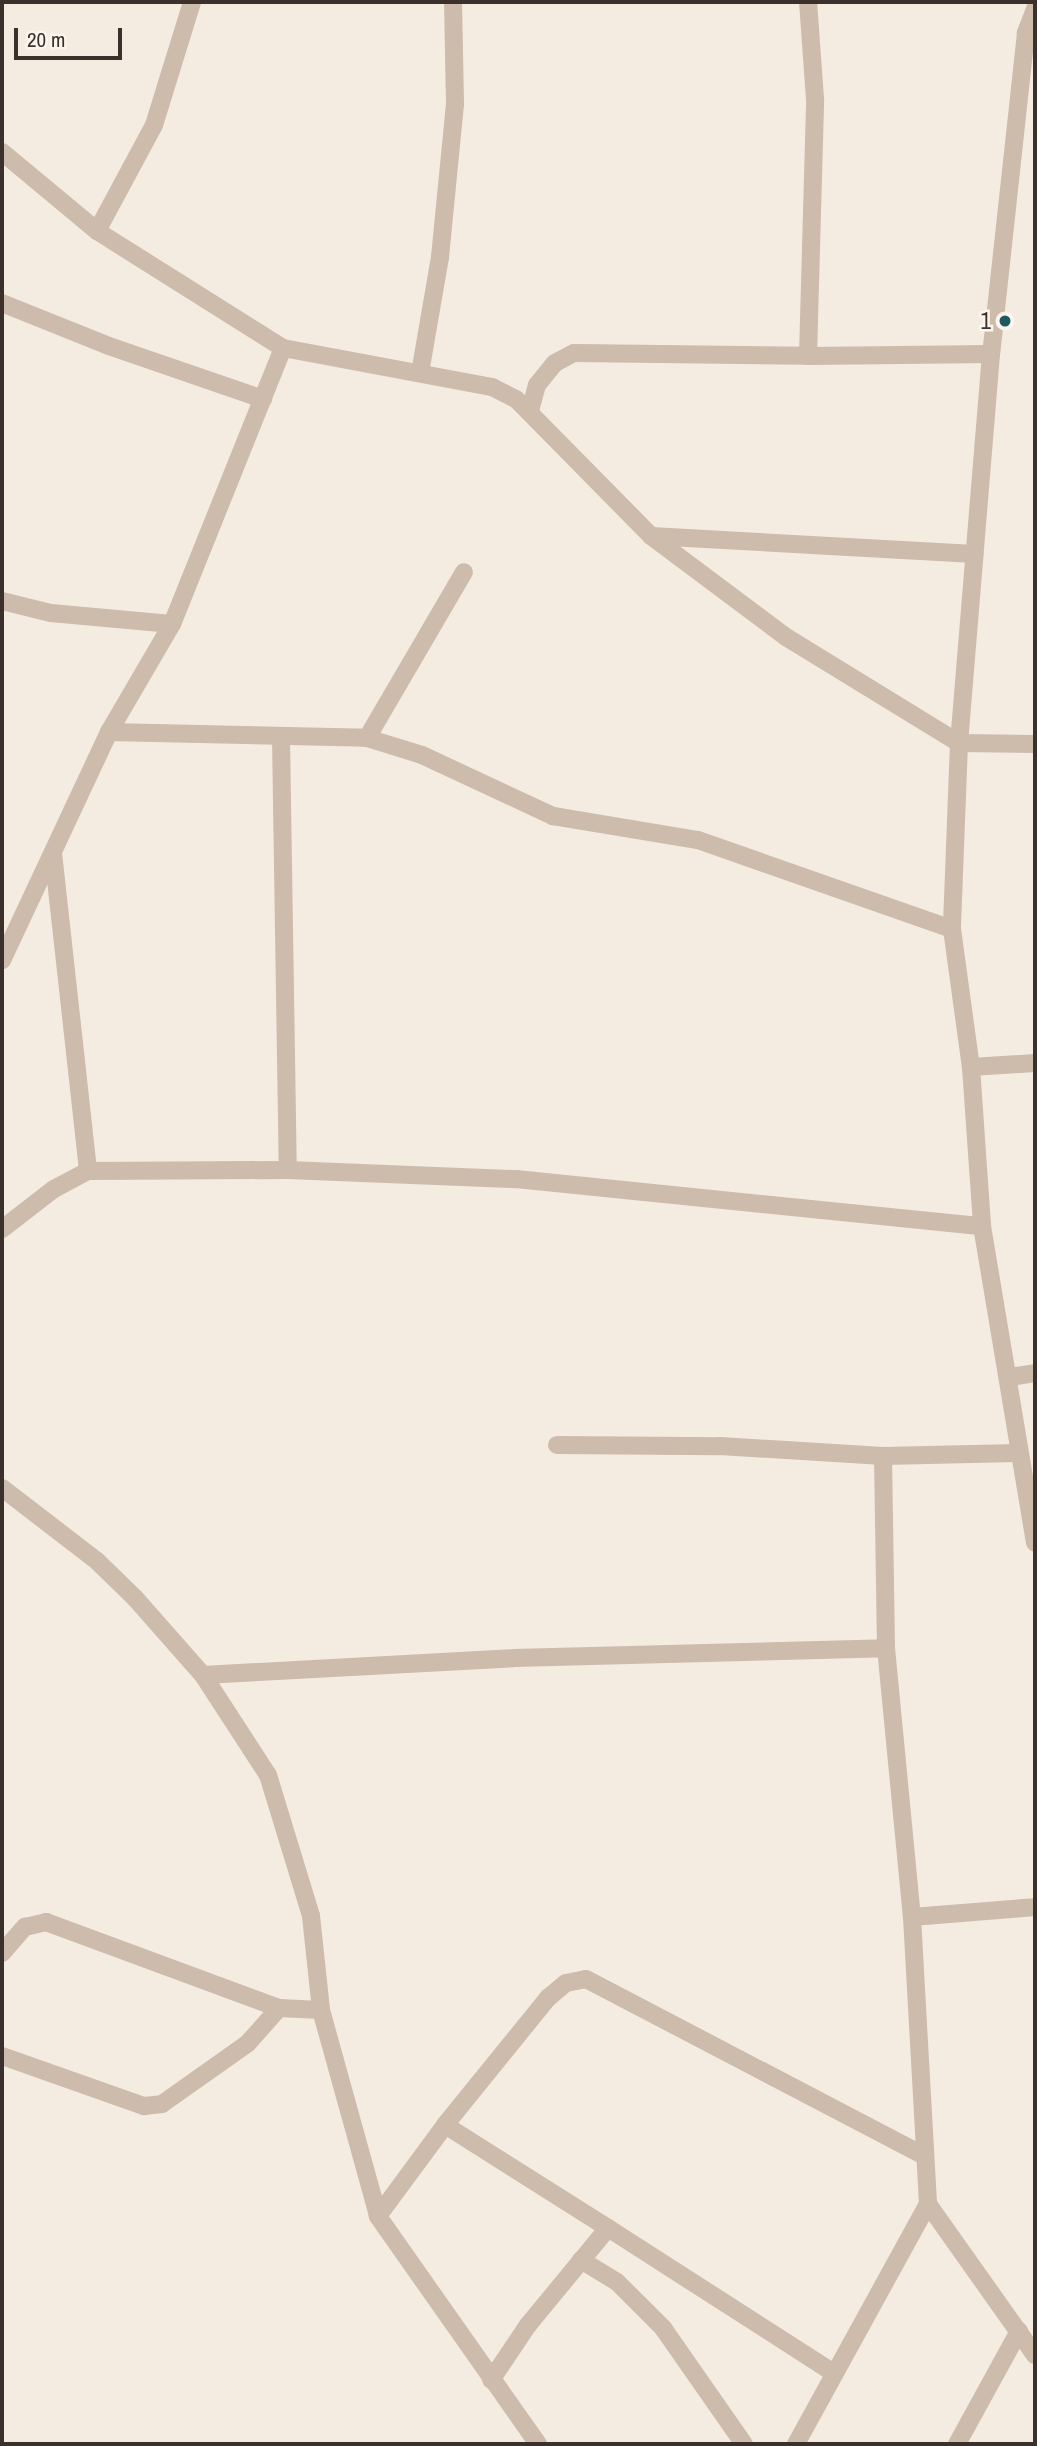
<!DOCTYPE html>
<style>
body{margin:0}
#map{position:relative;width:1037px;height:2446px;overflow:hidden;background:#f4ebe1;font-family:"Archivo Narrow",sans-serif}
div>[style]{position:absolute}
.street>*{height:18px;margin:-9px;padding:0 9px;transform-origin:9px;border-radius:9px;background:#cdbbac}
.dots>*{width:19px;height:19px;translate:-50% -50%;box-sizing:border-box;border:4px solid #fbf5ee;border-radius:50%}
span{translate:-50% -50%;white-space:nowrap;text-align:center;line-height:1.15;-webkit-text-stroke:5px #fbf5ee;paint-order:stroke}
.poi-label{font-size:23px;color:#3b302b}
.right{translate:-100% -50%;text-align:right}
.frame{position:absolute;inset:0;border:4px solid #3b302b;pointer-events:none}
.scale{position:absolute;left:14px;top:28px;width:108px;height:32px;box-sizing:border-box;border:4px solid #3b302b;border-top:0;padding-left:9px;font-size:21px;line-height:24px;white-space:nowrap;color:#3b302b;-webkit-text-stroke:5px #fbf5ee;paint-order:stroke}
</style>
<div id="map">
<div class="street">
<div style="left:1035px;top:9px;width:26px;rotate:111deg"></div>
<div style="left:1026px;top:33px;width:323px;rotate:96.2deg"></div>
<div style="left:991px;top:354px;width:390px;rotate:94.7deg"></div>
<div style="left:959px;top:743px;width:186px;rotate:92.2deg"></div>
<div style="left:952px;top:929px;width:139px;rotate:82.2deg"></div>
<div style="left:971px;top:1067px;width:159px;rotate:86deg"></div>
<div style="left:982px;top:1226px;width:321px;rotate:80.5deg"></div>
<div style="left:2px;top:152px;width:124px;rotate:39.7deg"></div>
<div style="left:97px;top:231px;width:220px;rotate:32.2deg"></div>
<div style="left:283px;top:348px;width:297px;rotate:111.9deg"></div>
<div style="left:172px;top:624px;width:125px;rotate:120.3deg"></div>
<div style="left:109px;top:732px;width:252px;rotate:115.1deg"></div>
<div style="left:97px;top:231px;width:120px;rotate:-61.7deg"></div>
<div style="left:154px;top:125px;width:129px;rotate:-72.8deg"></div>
<div style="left:2px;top:303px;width:115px;rotate:21.9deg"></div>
<div style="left:109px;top:346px;width:163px;rotate:19deg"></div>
<div style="left:283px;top:348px;width:213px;rotate:10.6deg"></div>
<div style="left:492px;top:387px;width:27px;rotate:27deg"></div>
<div style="left:516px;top:399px;width:192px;rotate:45.4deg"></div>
<div style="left:651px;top:536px;width:169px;rotate:36.8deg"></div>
<div style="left:786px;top:637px;width:203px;rotate:31.5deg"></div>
<div style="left:959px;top:743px;width:76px;rotate:0.8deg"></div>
<div style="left:808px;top:356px;width:183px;rotate:-0.6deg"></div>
<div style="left:420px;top:373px;width:118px;rotate:-80.2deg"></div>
<div style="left:440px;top:257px;width:154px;rotate:-84.4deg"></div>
<div style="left:455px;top:104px;width:102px;rotate:-91.1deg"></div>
<div style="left:530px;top:411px;width:27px;rotate:-75deg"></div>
<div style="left:537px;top:385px;width:28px;rotate:-51deg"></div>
<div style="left:555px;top:363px;width:21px;rotate:-28deg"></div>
<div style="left:574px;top:353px;width:234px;rotate:0.7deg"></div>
<div style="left:808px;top:356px;width:257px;rotate:-88.4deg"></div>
<div style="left:815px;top:99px;width:97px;rotate:-94.1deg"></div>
<div style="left:651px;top:536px;width:324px;rotate:3.2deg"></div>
<div style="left:2px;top:601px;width:50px;rotate:13.8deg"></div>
<div style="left:51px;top:613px;width:121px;rotate:5.2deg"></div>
<div style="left:109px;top:732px;width:258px;rotate:1.3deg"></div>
<div style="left:367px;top:738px;width:58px;rotate:17.2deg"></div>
<div style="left:422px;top:755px;width:145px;rotate:25deg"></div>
<div style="left:553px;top:816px;width:147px;rotate:9.4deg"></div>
<div style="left:698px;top:840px;width:269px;rotate:19.3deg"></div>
<div style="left:281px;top:738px;width:432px;rotate:89.1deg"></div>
<div style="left:367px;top:738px;width:192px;rotate:-59.7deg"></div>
<div style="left:53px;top:853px;width:320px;rotate:83.7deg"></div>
<div style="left:88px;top:1171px;width:200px;rotate:-0.3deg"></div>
<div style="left:288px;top:1170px;width:228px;rotate:2.3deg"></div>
<div style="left:516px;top:1179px;width:468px;rotate:5.8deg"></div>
<div style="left:971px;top:1067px;width:64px;rotate:-3.6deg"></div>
<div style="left:2px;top:1229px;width:66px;rotate:-37.6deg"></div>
<div style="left:54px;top:1189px;width:38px;rotate:-28deg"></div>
<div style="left:1010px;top:1377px;width:25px;rotate:-9deg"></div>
<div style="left:557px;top:1445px;width:163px;rotate:0.4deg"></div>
<div style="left:720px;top:1446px;width:163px;rotate:3.5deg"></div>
<div style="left:883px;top:1456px;width:134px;rotate:-1.3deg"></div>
<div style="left:883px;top:1456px;width:192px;rotate:89.1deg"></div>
<div style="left:886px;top:1648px;width:270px;rotate:84.5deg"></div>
<div style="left:912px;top:1917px;width:287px;rotate:86.8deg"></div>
<div style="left:928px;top:2204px;width:185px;rotate:54.7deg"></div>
<div style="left:2px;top:1488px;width:120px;rotate:37.5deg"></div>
<div style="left:97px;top:1561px;width:53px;rotate:44.2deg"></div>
<div style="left:135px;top:1598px;width:103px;rotate:48.6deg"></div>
<div style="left:203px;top:1675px;width:119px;rotate:57deg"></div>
<div style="left:268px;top:1775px;width:147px;rotate:73deg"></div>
<div style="left:311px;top:1916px;width:95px;rotate:83.9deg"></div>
<div style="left:321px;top:2010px;width:214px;rotate:74.5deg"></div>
<div style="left:203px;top:1675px;width:311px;rotate:-3.1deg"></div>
<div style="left:514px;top:1658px;width:372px;rotate:-1.5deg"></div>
<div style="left:912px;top:1917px;width:123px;rotate:-4.6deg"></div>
<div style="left:2px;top:1953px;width:35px;rotate:-49deg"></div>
<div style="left:25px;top:1927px;width:22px;rotate:-13deg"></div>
<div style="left:46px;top:1922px;width:248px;rotate:20.3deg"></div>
<div style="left:2px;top:2056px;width:151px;rotate:19.4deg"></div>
<div style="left:144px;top:2106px;width:18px;rotate:-6deg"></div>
<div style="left:162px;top:2104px;width:105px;rotate:-35.3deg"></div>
<div style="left:248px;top:2043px;width:47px;rotate:-48.5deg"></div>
<div style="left:279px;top:2008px;width:42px;rotate:2.7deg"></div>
<div style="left:445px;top:2125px;width:193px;rotate:32.3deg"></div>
<div style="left:608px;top:2228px;width:126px;rotate:129.5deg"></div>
<div style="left:528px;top:2325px;width:66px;rotate:123.9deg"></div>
<div style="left:608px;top:2228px;width:269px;rotate:32.7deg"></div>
<div style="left:581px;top:2260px;width:42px;rotate:31.4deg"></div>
<div style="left:617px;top:2282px;width:65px;rotate:45deg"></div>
<div style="left:663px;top:2328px;width:141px;rotate:55.1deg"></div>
<div style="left:538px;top:2444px;width:279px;rotate:-125.1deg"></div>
<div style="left:378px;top:2216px;width:113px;rotate:-53.6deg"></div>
<div style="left:445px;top:2125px;width:164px;rotate:-51deg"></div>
<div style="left:548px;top:1998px;width:23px;rotate:-40deg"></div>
<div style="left:566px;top:1983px;width:20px;rotate:-11deg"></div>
<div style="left:586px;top:1979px;width:382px;rotate:27.6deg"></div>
<div style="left:796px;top:2444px;width:274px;rotate:-61.2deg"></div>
<div style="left:957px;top:2444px;width:129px;rotate:-61.2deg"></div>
</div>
<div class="dots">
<div style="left:1005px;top:321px;background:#1f5a5e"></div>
</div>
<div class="poi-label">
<span class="right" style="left:991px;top:321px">1</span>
</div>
<div class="frame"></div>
<div class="scale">20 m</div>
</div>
